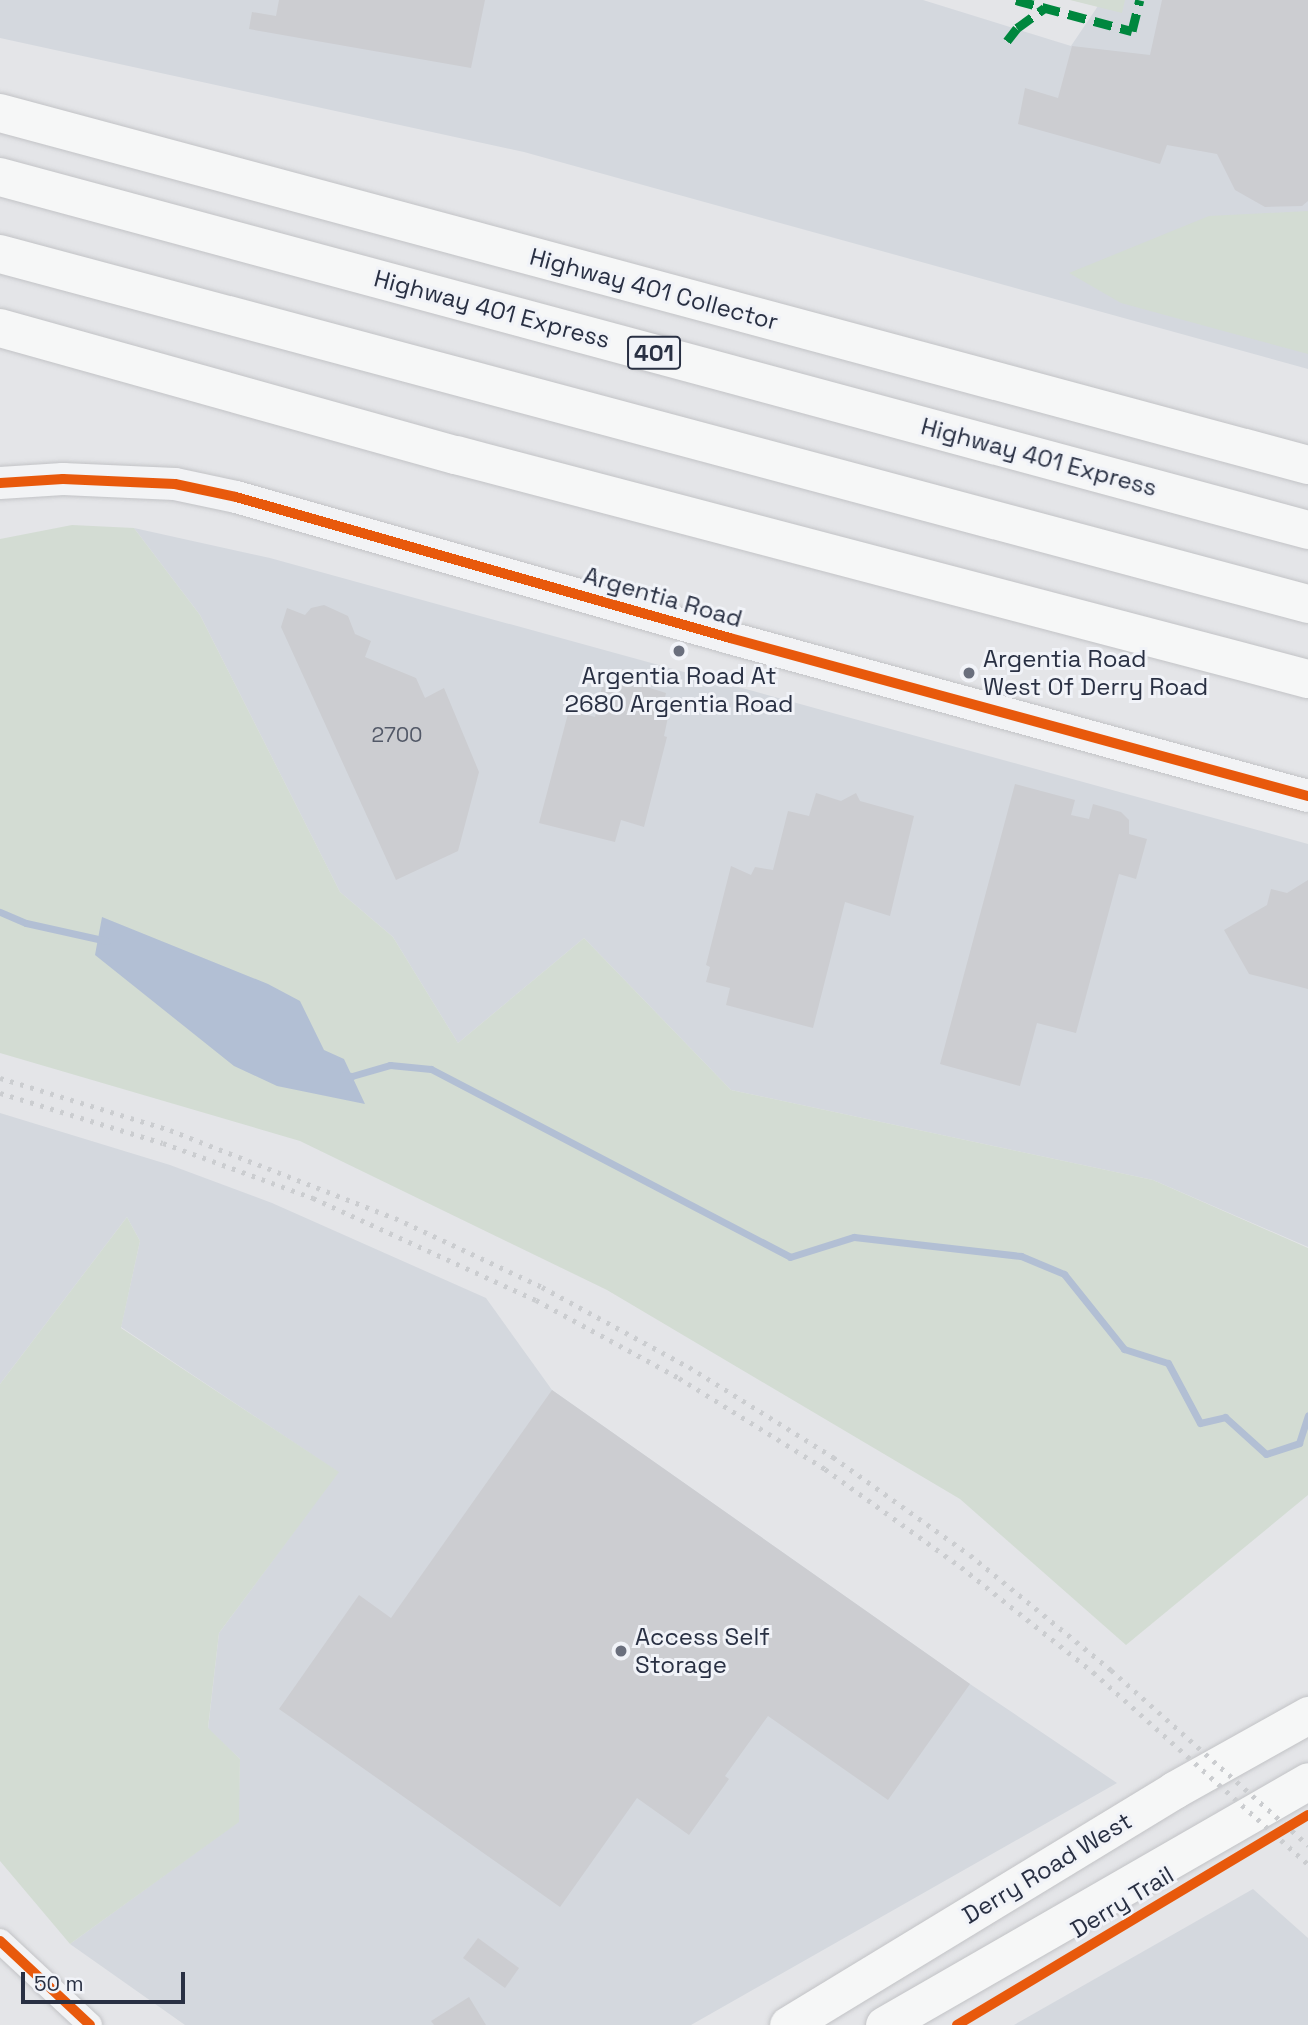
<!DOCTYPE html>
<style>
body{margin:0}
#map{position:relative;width:1308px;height:2025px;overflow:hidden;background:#e4e5e8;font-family:"Space Grotesk",sans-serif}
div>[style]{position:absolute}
.built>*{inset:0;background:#d4d8de}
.green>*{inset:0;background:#d3dcd3}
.water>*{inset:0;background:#b2bfd4}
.stream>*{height:7px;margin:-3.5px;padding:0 3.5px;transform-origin:3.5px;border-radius:3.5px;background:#b2bfd4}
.building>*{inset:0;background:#cccdd1}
.roads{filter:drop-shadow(0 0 2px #c2c3c6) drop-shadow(0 0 2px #c2c3c6)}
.minor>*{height:24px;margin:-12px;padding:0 12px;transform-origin:12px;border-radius:12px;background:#f2f3f5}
.tertiary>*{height:32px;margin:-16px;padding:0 16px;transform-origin:16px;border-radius:16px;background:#f2f3f5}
.secondary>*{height:37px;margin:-18.5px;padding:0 18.5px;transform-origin:18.5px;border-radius:18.5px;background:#f6f7f7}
.motorway>*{height:38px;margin:-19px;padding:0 19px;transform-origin:19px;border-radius:19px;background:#f6f7f7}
.rail>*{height:5px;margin-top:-2.5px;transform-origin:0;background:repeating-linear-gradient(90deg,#cbcdd0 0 3.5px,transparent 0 10.5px)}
.quiet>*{height:9px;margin-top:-4.5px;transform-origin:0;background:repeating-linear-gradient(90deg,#00873e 0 18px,transparent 0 27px)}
.cycleway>*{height:10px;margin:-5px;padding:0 5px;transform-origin:5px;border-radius:5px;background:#e8590c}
.dots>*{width:19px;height:19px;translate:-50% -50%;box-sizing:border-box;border:4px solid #f1f3f8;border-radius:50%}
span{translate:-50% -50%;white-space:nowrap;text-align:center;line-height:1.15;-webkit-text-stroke:6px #f1f3f8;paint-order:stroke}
.number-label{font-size:21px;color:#525867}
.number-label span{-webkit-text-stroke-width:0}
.shield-label span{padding:2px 5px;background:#f1f3f8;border:2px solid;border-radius:5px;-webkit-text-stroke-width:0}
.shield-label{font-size:23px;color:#293043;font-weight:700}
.street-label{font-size:24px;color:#293043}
.poi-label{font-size:24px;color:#293043}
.left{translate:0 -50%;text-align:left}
.scale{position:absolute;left:21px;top:1972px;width:164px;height:32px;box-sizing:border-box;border:4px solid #293043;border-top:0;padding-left:9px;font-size:21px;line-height:24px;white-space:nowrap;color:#293043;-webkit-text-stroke:5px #f1f3f8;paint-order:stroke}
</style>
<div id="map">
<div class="built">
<div style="clip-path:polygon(0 0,923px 0,1071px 46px,1102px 0,1308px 0,1308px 369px,524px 152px,0 38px)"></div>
<div style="clip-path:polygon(134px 528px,270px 558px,1308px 844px,1308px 1247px,1153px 1180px,731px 1090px,584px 938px,458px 1043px,393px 937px,340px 892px,200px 615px)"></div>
<div style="clip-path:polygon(0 1113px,170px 1165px,272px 1203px,486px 1298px,552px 1390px,970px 1684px,1117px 1783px,691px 2025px,185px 2025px,70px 1944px,238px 1822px,240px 1759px,208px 1729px,219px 1633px,338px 1472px,121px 1327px,140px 1241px,127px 1217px,0 1384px)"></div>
<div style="clip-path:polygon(1253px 1889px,1308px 1938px,1308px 2025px,1014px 2025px)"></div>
</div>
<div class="green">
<div style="clip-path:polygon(1070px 0,1125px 0,1122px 13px)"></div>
<div style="clip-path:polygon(1308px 211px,1308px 354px,1121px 303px,1069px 273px,1209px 216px)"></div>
<div style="clip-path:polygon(72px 525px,134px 528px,200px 615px,340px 892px,393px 937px,458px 1043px,584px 938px,731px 1090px,1153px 1180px,1308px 1248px,1308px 1495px,1126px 1645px,960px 1499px,607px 1290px,300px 1141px,0 1053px,0 539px)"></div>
<div style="clip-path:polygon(127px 1217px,140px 1241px,121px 1328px,339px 1472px,219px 1633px,208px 1728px,240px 1759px,239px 1822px,70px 1944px,0 1861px,0 1384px)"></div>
</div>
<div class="water">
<div style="clip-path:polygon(102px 917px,268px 984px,300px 1001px,324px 1050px,344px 1059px,365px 1104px,277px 1086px,234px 1066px,95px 955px)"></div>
</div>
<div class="stream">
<div style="left:0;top:912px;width:28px;rotate:23deg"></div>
<div style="left:26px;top:923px;width:83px;rotate:12.5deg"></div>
<div style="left:343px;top:1075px;width:9px;rotate:6deg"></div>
<div style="left:352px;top:1076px;width:40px;rotate:-16deg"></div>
<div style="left:390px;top:1065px;width:41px;rotate:5.6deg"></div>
<div style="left:431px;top:1069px;width:405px;rotate:27.6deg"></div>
<div style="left:790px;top:1257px;width:67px;rotate:-17.4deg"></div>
<div style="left:854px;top:1237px;width:168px;rotate:6.5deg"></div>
<div style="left:1021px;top:1256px;width:47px;rotate:22.7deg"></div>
<div style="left:1064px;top:1274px;width:96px;rotate:51.3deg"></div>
<div style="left:1124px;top:1349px;width:46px;rotate:17.7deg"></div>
<div style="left:1168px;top:1363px;width:68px;rotate:61.9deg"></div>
<div style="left:1200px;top:1423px;width:26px;rotate:-13deg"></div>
<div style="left:1225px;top:1417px;width:55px;rotate:42.1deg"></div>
<div style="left:1266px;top:1454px;width:35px;rotate:-18deg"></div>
<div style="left:1299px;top:1443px;width:29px;rotate:-72deg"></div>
</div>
<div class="building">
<div style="clip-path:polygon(279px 0,485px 0,471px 68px,249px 29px,252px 12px,276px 16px)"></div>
<div style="clip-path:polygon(1162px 0,1308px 0,1308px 201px,1302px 206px,1265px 207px,1235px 190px,1217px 154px,1167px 145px,1160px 164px,1018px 124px,1025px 88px,1058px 98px,1072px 46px,1150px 55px)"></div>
<div style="clip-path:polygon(324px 605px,348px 616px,355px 634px,371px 641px,365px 657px,416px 678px,425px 698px,444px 688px,479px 772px,458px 851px,396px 880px,281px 627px,287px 608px,305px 615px,311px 608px)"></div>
<div style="clip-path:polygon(605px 674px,666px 693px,661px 714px,668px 717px,664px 736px,667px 737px,644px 827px,621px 820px,615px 842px,539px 823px,569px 710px,595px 717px)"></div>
<div style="clip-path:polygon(1015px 784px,1075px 800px,1071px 815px,1089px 819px,1093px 804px,1121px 812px,1129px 820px,1129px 834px,1147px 839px,1136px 879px,1119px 874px,1076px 1033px,1037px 1023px,1020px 1086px,940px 1064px)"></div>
<div style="clip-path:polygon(816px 793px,841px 801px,856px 793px,860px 801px,914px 816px,890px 916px,845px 902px,813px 1028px,726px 1005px,730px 988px,706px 982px,710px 967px,706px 965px,731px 866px,751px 875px,755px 867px,773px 870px,788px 811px,809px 816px)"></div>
<div style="clip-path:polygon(1308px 880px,1308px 989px,1249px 974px,1224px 930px,1267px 905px,1271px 889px,1287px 893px)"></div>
<div style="clip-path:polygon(552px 1390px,970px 1684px,888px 1800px,768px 1716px,725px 1776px,729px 1779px,689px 1835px,637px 1798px,560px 1907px,279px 1709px,359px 1595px,391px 1618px)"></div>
<div style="clip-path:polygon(478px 1938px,519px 1968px,505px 1988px,463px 1958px)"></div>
<div style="clip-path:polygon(469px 1997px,486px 2025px,434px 2025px,431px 2021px)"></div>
</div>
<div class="roads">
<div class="minor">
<div style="left:0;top:1941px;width:123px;rotate:43deg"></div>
</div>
<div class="tertiary">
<div style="left:0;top:483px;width:63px;rotate:-3.6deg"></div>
<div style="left:63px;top:479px;width:112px;rotate:2.6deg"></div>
<div style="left:175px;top:484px;width:62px;rotate:12deg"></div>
<div style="left:236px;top:497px;width:514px;rotate:15.93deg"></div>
<div style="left:730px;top:638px;width:599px;rotate:15.29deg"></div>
</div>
<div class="secondary">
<div style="left:788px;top:2025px;width:452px;rotate:-31.3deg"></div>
<div style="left:1174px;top:1790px;width:154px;rotate:-29.2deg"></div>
<div style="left:884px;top:2025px;width:489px;rotate:-29.9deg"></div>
</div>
<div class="motorway">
<div style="left:0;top:113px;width:1355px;rotate:15.06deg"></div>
<div style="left:0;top:177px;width:1355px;rotate:15.1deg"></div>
<div style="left:0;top:254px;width:1354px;rotate:14.98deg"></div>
<div style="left:0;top:328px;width:473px;rotate:15.6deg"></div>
<div style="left:456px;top:455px;width:881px;rotate:14.73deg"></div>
</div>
</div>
<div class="rail">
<div style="left:0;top:1078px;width:178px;rotate:17deg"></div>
<div style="left:170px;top:1130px;width:242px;rotate:21.4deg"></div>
<div style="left:395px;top:1218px;width:162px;rotate:25.1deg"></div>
<div style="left:542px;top:1287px;width:167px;rotate:28.6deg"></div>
<div style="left:689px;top:1367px;width:170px;rotate:32deg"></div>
<div style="left:833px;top:1457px;width:168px;rotate:35.6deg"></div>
<div style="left:970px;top:1555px;width:182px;rotate:39.2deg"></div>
<div style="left:1111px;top:1670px;width:264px;rotate:41.6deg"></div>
<div style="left:0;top:1093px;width:170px;rotate:17.1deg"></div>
<div style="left:163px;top:1143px;width:160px;rotate:20.1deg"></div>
<div style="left:313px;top:1198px;width:245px;rotate:24.6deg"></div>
<div style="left:536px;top:1300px;width:163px;rotate:28.6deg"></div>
<div style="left:679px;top:1378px;width:172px;rotate:31.9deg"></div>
<div style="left:825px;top:1469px;width:168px;rotate:35.8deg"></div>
<div style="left:961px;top:1567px;width:169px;rotate:38.5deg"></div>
<div style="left:1093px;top:1672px;width:288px;rotate:41.8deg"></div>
</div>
<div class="quiet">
<div style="left:1016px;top:0;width:120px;rotate:15deg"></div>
<div style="left:1132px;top:31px;width:32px;rotate:-76deg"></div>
<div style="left:1007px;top:41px;width:16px;rotate:-52deg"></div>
<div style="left:1017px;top:28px;width:34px;rotate:-36deg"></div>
</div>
<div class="cycleway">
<div style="left:0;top:483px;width:63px;rotate:-3.6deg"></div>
<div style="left:63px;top:479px;width:112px;rotate:2.6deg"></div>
<div style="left:175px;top:484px;width:62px;rotate:12deg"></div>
<div style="left:236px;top:497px;width:514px;rotate:15.93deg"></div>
<div style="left:730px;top:638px;width:599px;rotate:15.29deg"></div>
<div style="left:0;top:1941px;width:123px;rotate:43deg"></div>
<div style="left:957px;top:2025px;width:409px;rotate:-30.9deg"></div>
</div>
<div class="dots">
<div style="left:679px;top:651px;background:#6a6f7d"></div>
<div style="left:969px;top:673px;background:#6a6f7d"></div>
<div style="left:621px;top:1651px;background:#6a6f7d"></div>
</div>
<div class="number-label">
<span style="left:397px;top:735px">2700</span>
</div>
<div class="shield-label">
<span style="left:654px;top:353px">401</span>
</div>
<div class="street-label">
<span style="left:654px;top:289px;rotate:15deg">Highway 401 Collector</span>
<span style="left:492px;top:309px;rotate:15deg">Highway 401 Express</span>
<span style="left:1039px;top:457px;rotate:15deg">Highway 401 Express</span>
<span style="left:663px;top:597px;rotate:16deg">Argentia Road</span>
<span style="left:1047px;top:1868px;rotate:-31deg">Derry Road West</span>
<span style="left:1122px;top:1902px;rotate:-31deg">Derry Trail</span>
</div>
<div class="poi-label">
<span class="left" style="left:983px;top:673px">Argentia Road<br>West Of Derry Road</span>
<span style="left:679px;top:690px">Argentia Road At<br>2680 Argentia Road</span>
<span class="left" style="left:635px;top:1651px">Access Self<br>Storage</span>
</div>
<div class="scale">50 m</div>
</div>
